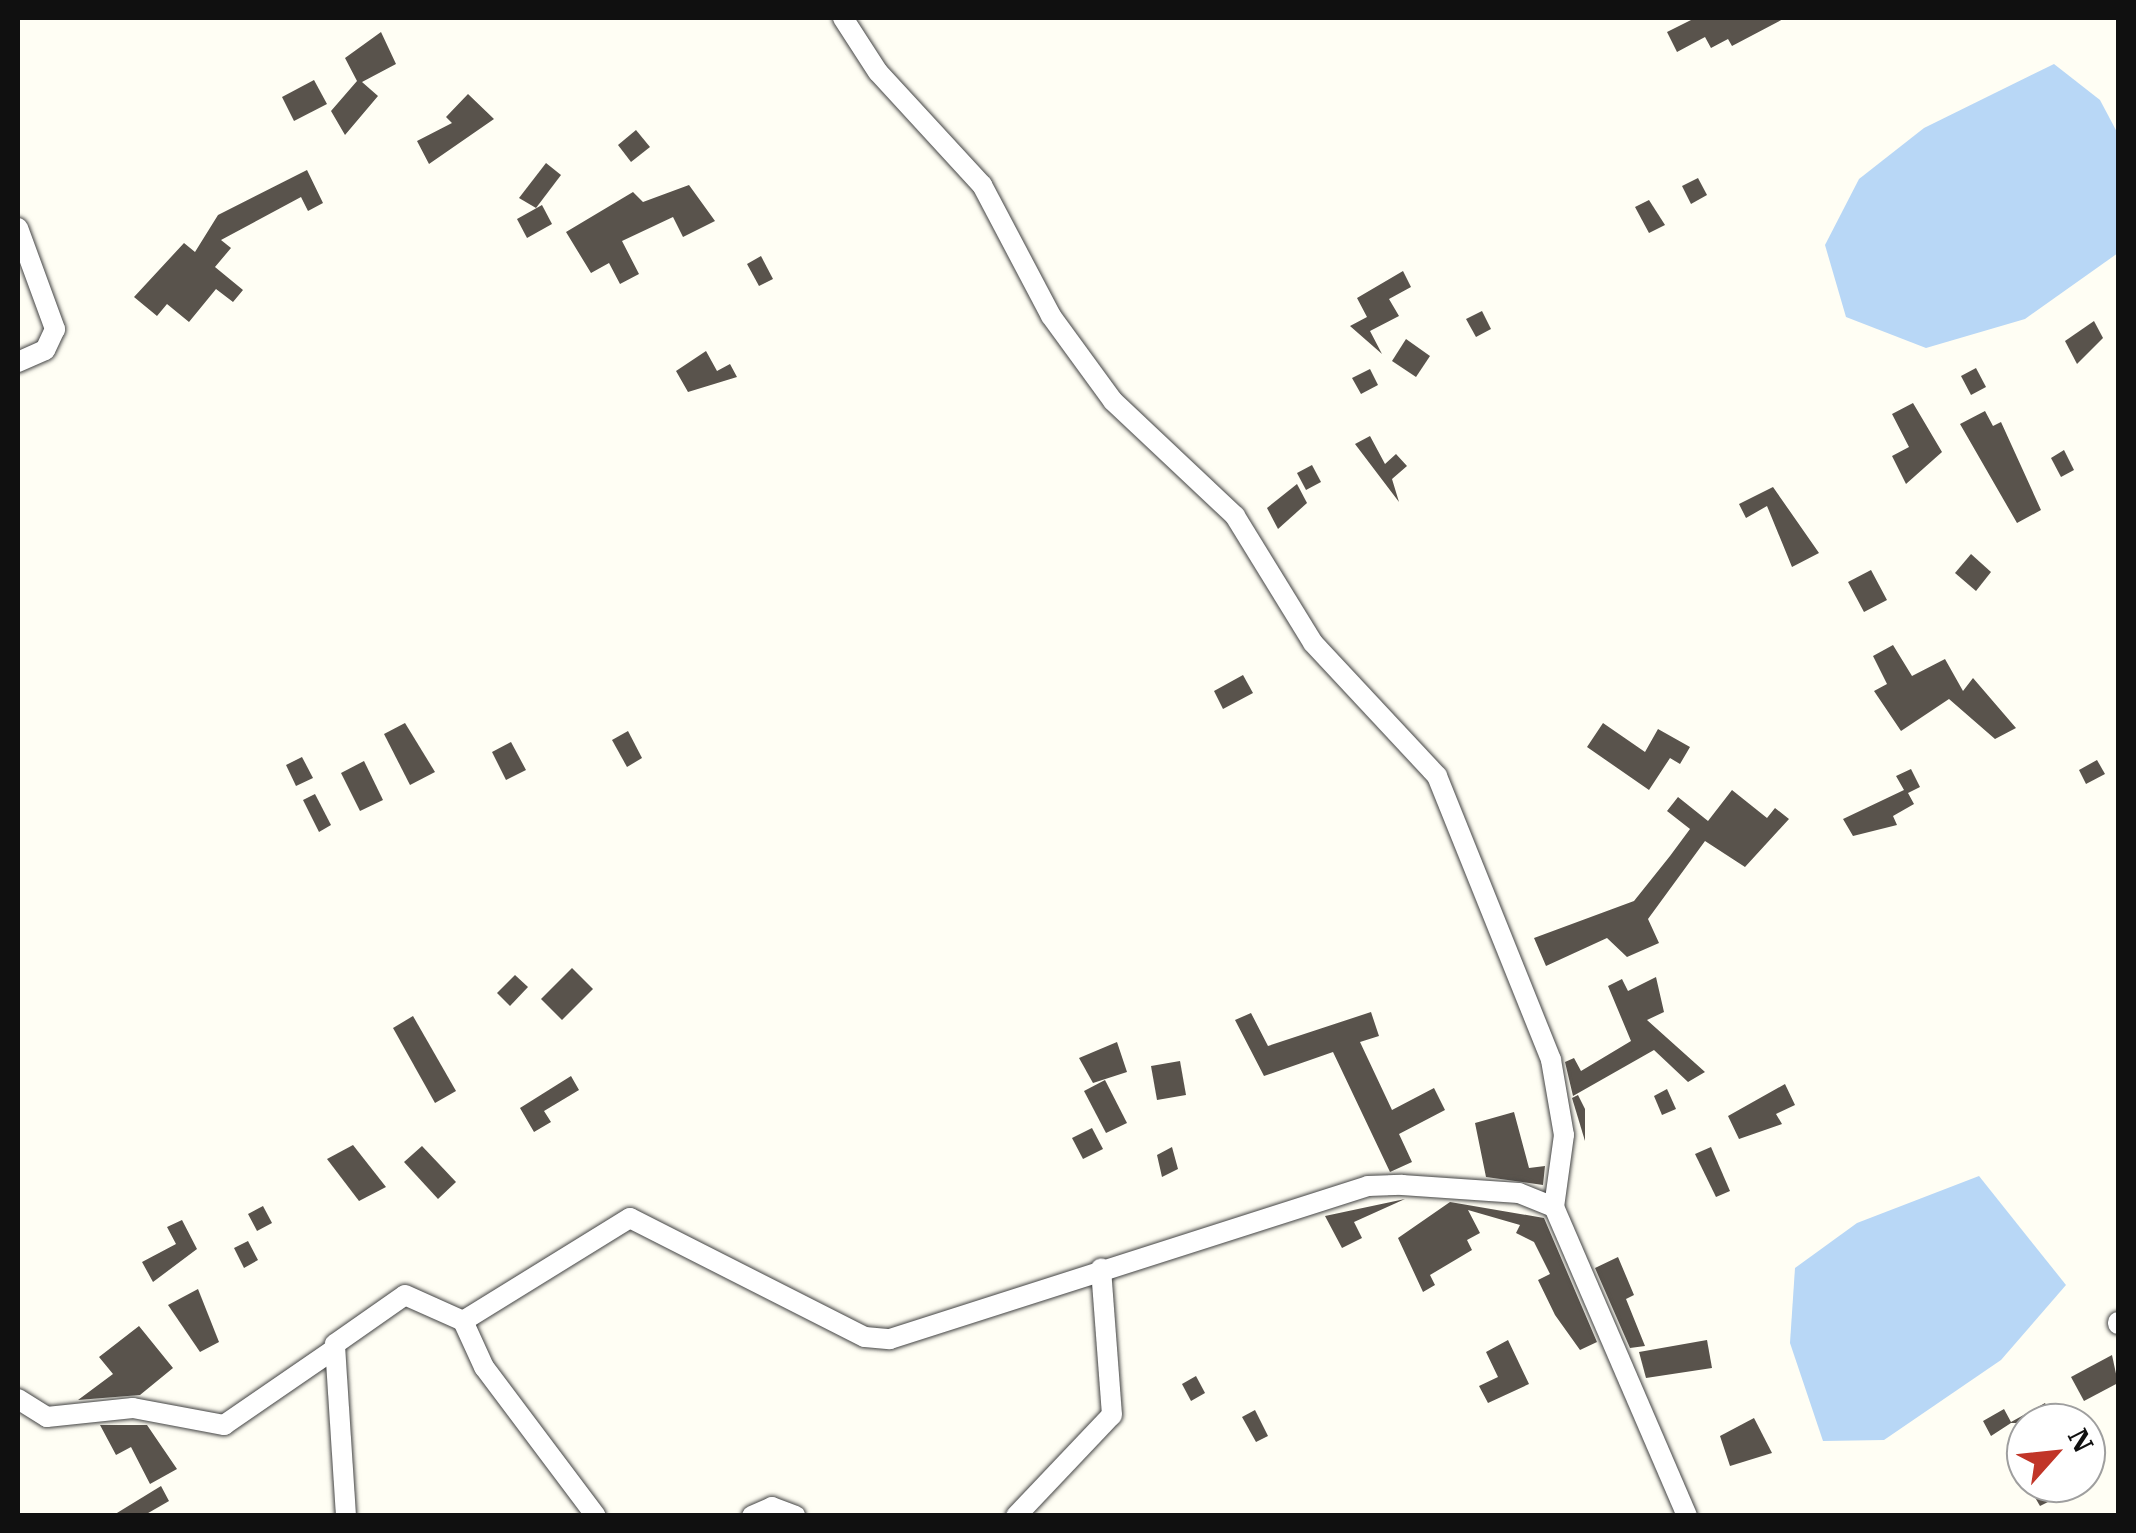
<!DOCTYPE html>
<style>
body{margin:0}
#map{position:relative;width:2136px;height:1533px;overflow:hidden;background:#fffef4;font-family:"IBM Plex Serif",serif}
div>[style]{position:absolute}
.water>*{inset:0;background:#b8d7f6}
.building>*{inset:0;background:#59534c}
.roads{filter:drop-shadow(0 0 2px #434343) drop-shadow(0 0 2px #434343)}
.street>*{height:20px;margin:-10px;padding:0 10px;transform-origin:10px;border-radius:10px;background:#fff}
span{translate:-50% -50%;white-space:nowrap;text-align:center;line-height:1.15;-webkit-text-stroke:10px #fff;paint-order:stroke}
.frame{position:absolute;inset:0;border:20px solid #101010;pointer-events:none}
.north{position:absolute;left:2006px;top:1403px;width:100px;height:100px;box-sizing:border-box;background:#fff;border:2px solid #9f9f9f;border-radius:50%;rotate:63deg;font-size:28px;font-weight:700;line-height:40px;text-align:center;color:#101010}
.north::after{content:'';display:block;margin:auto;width:35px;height:45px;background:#c13528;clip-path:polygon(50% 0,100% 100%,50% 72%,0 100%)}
</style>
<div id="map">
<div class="water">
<div style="clip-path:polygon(2054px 64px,2100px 100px,2118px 134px,2118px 253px,2025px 319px,1926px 348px,1846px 317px,1825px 245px,1859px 179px,1924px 128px)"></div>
<div style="clip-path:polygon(1979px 1176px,2066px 1285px,2001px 1360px,1884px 1440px,1823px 1441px,1790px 1343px,1795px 1268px,1857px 1223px)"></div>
</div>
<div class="building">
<div style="clip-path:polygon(1695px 18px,1785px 18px,1732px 46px,1728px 39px,1711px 48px,1705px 37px,1677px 52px,1667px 32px)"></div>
<div style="clip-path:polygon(381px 32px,396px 64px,362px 82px,378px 96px,345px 135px,331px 111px,357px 81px,345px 58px)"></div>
<div style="clip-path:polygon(314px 80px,327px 104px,294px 121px,282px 97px)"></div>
<div style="clip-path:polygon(468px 94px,494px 119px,429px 164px,417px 141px,452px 123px,446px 117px)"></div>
<div style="clip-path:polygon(636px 130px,650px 147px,631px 162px,618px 145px)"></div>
<div style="clip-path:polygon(546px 163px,561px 175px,536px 208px,519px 198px)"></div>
<div style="clip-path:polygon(307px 170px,323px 203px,308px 211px,301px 197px,221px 240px,231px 248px,215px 267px,243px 290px,233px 302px,216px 289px,189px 322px,167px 304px,157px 316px,134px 297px,184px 243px,195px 252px,218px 215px)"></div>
<div style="clip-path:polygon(1698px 178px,1707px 195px,1691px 204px,1682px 186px)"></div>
<div style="clip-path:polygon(689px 185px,715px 221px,683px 237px,673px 217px,622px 241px,639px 274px,620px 284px,609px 263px,591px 273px,566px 232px,633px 192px,643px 202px)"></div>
<div style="clip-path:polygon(1649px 200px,1665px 225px,1649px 233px,1635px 207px)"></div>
<div style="clip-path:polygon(542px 205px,552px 224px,527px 238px,517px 219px)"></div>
<div style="clip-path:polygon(761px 256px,773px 279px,759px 286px,747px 264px)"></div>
<div style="clip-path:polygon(1403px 271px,1411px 287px,1389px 299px,1399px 316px,1370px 331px,1382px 354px,1350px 326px,1367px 317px,1357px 298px)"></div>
<div style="clip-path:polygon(1482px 311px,1491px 329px,1476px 337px,1466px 319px)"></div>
<div style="clip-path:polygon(2094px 321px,2103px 338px,2077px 364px,2065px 341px)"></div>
<div style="clip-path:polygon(1406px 339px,1430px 356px,1416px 377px,1392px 361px)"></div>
<div style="clip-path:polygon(706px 351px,717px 371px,730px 364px,737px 377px,688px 392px,676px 371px)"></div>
<div style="clip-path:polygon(1976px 368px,1986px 387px,1971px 395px,1961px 376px)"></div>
<div style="clip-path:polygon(1370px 369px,1378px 385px,1361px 394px,1352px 378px)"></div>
<div style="clip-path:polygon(1913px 403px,1942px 452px,1906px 484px,1892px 456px,1909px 447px,1892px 414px)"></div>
<div style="clip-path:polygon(1985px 411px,1993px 426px,2001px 422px,2041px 510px,2017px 523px,1960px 424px)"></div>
<div style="clip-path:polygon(1370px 436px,1385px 464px,1396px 454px,1407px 466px,1392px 479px,1399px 502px,1355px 444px)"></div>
<div style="clip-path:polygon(2064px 450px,2074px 470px,2061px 477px,2051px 458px)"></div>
<div style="clip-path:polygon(1312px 465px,1321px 482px,1306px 490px,1297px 473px)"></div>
<div style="clip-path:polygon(1297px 484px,1307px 503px,1278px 529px,1267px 508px)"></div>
<div style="clip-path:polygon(1773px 487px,1819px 553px,1792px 567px,1767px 506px,1746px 518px,1739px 504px)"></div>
<div style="clip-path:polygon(1971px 554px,1991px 572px,1976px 591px,1955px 573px)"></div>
<div style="clip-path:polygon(1871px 570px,1887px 600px,1864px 612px,1848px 582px)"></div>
<div style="clip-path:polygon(1893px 645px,1912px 676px,1945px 659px,1963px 691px,1973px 678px,2016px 728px,1995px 739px,1949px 699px,1901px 731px,1874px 691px,1887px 684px,1873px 656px)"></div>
<div style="clip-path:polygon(1243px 675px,1253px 693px,1223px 709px,1214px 691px)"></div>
<div style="clip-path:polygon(405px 723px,435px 772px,410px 785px,384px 734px)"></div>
<div style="clip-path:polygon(1603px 723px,1645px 752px,1658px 729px,1690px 747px,1680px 764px,1670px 758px,1649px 790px,1587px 747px)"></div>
<div style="clip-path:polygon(628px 731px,642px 758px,627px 767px,612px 740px)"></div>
<div style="clip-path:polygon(511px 742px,526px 770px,506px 780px,492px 752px)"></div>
<div style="clip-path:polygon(302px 757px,313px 778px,296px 786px,286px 765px)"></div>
<div style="clip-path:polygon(2097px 760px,2105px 774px,2086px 784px,2079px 770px)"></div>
<div style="clip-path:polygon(364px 761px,383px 800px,360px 811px,341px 773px)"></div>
<div style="clip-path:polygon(1911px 769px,1920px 787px,1908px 793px,1914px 804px,1893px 816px,1897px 825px,1853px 836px,1843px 819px,1904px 790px,1896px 776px)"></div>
<div style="clip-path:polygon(1732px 790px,1767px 818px,1775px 808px,1789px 819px,1745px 867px,1705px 841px,1648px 919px,1659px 943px,1627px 957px,1607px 938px,1546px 966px,1534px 938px,1634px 901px,1670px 856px,1690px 829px,1667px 811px,1678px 797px,1708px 821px)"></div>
<div style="clip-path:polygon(315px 794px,331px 825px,319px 832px,303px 800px)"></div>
<div style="clip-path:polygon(572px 968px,593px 989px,562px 1020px,541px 999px)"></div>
<div style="clip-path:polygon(515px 975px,528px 987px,510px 1006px,497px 993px)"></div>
<div style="clip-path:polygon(1656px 977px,1664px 1012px,1647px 1020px,1705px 1072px,1688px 1082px,1654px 1050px,1573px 1096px,1565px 1062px,1574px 1058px,1581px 1071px,1631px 1041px,1608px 986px,1622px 979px,1628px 991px)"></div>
<div style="clip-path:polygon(1371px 1012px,1379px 1036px,1360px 1042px,1392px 1110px,1434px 1088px,1445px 1110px,1399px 1134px,1412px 1162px,1390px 1172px,1333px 1052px,1264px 1076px,1235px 1020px,1251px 1013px,1268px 1046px)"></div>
<div style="clip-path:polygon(413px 1016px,456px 1091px,435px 1103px,393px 1028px)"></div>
<div style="clip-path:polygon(1117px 1042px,1127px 1072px,1093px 1083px,1079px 1058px)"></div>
<div style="clip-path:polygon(1180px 1061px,1186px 1095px,1157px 1100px,1151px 1066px)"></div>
<div style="clip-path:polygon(571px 1076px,579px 1090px,544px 1111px,551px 1122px,534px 1132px,520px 1108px)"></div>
<div style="clip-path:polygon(1105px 1080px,1127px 1123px,1106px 1133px,1084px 1091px)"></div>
<div style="clip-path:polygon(1785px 1084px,1795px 1105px,1776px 1114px,1782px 1124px,1739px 1139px,1728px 1116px)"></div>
<div style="clip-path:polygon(1667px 1089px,1676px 1109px,1662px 1115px,1654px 1096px)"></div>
<div style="clip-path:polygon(1578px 1095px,1585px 1109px,1585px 1141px,1572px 1098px)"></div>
<div style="clip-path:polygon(1514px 1112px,1529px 1168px,1545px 1166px,1543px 1185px,1486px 1177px,1475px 1123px)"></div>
<div style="clip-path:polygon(1092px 1128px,1103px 1149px,1083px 1159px,1072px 1138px)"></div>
<div style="clip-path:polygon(353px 1145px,386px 1187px,359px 1201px,327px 1159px)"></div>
<div style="clip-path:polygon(422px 1146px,456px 1182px,438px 1199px,404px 1162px)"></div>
<div style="clip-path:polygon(1172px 1147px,1178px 1169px,1162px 1177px,1157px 1155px)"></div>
<div style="clip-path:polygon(1711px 1147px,1730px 1191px,1716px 1197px,1695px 1154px)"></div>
<div style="clip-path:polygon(1405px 1199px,1354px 1222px,1362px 1238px,1342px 1248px,1325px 1216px)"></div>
<div style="clip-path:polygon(1450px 1202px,1544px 1218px,1597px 1342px,1580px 1350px,1555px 1315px,1538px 1280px,1550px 1274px,1534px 1242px,1516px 1233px,1520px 1225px,1468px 1210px,1480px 1233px,1467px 1240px,1472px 1250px,1430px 1275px,1435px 1285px,1423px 1292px,1398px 1238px)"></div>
<div style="clip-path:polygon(263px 1206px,272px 1223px,257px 1231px,248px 1214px)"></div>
<div style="clip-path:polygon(182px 1220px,197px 1249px,153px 1282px,142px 1262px,176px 1244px,167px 1227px)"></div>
<div style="clip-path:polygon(248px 1241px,258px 1260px,244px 1268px,234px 1248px)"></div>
<div style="clip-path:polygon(1618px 1257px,1634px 1295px,1626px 1299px,1645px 1346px,1630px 1348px,1595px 1268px)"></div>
<div style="clip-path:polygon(198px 1289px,219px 1342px,200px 1352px,168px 1305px)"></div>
<div style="clip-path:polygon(139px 1326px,173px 1368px,140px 1395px,78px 1400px,113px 1374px,99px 1357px)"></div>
<div style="clip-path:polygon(1508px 1340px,1529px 1384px,1488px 1403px,1479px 1386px,1498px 1377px,1486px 1352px)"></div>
<div style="clip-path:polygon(1707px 1340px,1712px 1368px,1646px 1378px,1639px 1352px)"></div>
<div style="clip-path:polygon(2112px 1355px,2118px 1383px,2084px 1401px,2071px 1377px)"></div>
<div style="clip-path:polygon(1196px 1376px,1205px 1393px,1191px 1401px,1182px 1384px)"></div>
<div style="clip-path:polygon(2045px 1403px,2056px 1423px,2011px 1423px,1991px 1436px,1983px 1421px,2004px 1409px,2011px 1422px)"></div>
<div style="clip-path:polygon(1255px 1410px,1268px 1436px,1256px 1442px,1242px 1417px)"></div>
<div style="clip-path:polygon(1754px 1418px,1772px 1453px,1730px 1466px,1720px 1436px)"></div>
<div style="clip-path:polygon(100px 1425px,147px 1425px,177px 1469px,150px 1484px,131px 1447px,116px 1455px)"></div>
<div style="clip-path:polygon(2086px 1426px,2105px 1461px,2086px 1474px)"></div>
<div style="clip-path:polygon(2058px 1483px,2064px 1494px,2040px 1506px,2033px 1494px)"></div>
<div style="clip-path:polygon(161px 1486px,169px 1501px,143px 1516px,112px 1516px)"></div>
</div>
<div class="roads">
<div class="street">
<div style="left:843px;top:18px;width:64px;rotate:57.1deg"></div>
<div style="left:878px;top:72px;width:154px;rotate:47.4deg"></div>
<div style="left:982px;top:185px;width:148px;rotate:62.2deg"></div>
<div style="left:1051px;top:316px;width:105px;rotate:53.9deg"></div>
<div style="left:1113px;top:401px;width:168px;rotate:43.3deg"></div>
<div style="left:1235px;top:516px;width:149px;rotate:58.4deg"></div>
<div style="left:1313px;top:643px;width:182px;rotate:47deg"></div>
<div style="left:1437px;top:776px;width:306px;rotate:68.1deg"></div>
<div style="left:1551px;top:1060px;width:76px;rotate:80.2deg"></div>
<div style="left:1564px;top:1135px;width:73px;rotate:97.9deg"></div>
<div style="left:18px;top:228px;width:108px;rotate:69.9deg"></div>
<div style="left:55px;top:329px;width:23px;rotate:115deg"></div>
<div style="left:45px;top:350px;width:30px;rotate:156deg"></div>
<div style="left:463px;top:1321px;width:51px;rotate:65.5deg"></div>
<div style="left:484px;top:1367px;width:186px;rotate:53.1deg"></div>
<div style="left:2118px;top:1322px;width:2px;rotate:90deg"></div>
<div style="left:18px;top:1399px;width:34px;rotate:32deg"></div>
<div style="left:47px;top:1417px;width:86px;rotate:-6deg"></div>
<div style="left:133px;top:1408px;width:93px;rotate:10.6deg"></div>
<div style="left:224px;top:1425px;width:132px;rotate:-34.5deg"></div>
<div style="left:346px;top:1516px;width:172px;rotate:-93.7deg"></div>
<div style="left:335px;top:1344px;width:85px;rotate:-35deg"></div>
<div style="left:405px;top:1295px;width:64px;rotate:24.1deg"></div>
<div style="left:463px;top:1321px;width:196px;rotate:-31.7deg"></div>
<div style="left:630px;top:1218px;width:263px;rotate:26.9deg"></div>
<div style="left:865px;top:1337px;width:25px;rotate:5deg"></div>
<div style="left:890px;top:1339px;width:502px;rotate:-17.75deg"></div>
<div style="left:1368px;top:1186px;width:34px;rotate:-2deg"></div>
<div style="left:1402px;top:1185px;width:117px;rotate:3.9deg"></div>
<div style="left:1519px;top:1193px;width:38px;rotate:22deg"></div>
<div style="left:1554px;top:1207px;width:336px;rotate:66.7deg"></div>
<div style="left:752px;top:1516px;width:22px;rotate:-24deg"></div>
<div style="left:772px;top:1507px;width:25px;rotate:21deg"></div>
<div style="left:1016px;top:1516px;width:139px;rotate:-46.5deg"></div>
<div style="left:1112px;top:1415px;width:147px;rotate:-94.3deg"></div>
</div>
</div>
<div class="frame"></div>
<div class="north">N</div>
</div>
